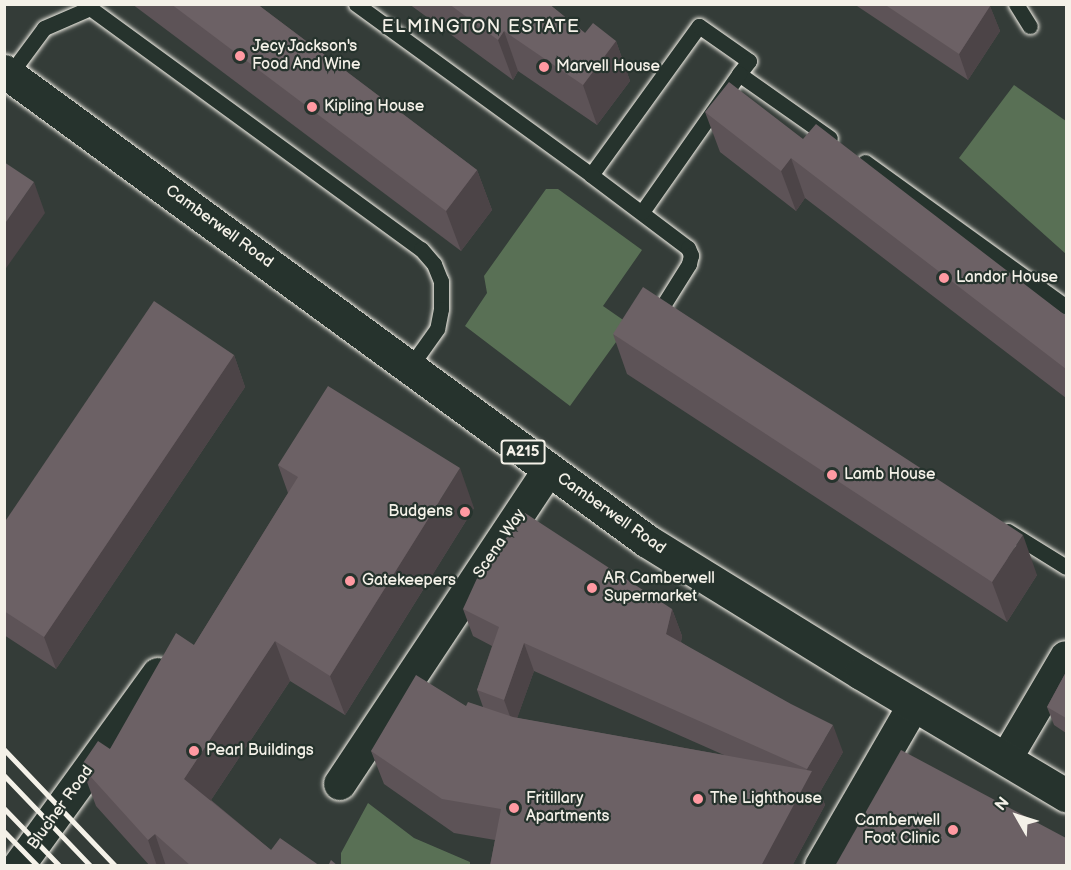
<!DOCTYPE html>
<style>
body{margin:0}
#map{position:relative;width:1071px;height:870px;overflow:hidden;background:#343c38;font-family:"Balsamiq Sans",sans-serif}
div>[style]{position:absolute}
.green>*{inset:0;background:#597055}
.roads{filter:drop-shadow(0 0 2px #f4f1e8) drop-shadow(0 0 2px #f4f1e8)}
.lane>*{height:15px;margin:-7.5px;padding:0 7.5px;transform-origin:7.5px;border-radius:7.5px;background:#26332d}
.street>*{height:32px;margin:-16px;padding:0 16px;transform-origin:16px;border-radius:16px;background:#26332d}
.primary>*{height:33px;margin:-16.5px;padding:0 16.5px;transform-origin:16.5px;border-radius:16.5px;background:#26332d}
.rail>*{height:4.5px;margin:-2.25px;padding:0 2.25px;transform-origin:2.25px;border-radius:2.25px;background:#f4f1e8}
.wall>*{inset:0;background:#5d5357}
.shaded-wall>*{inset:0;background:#4c4447}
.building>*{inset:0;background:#6c6165}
.dots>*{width:16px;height:16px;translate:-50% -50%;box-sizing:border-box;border:3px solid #26332d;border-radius:50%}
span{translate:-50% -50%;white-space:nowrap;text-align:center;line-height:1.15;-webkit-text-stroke:4.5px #26332d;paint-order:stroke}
.shield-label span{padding:2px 4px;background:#26332d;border:2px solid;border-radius:4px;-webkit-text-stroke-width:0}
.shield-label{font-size:15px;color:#f4f1e8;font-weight:700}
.poi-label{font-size:16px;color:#f4f1e8}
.left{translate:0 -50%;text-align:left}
.right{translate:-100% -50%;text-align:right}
.street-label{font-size:16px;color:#f4f1e8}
.neighbourhood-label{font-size:18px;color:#f4f1e8;letter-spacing:1.5px}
.frame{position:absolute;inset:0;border:6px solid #f4f1e8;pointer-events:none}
.north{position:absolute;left:987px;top:786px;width:60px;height:60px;-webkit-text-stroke:4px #26332d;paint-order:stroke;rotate:309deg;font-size:16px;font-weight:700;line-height:24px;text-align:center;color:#f4f1e8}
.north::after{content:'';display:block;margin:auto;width:21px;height:27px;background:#f4f1e8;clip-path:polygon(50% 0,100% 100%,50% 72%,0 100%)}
</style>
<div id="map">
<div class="green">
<div style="clip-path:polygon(1014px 85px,1066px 121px,1066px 254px,959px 158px)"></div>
<div style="clip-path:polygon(546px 189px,558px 189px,642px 250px,603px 306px,629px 324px,570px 406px,465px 326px,487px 293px,484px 276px)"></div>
<div style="clip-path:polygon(368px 803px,414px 838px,470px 862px,470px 865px,341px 865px,341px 853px)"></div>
</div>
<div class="roads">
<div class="lane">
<div style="left:356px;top:4px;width:291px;rotate:36deg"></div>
<div style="left:591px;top:175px;width:184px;rotate:-54.1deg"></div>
<div style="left:699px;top:26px;width:61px;rotate:35deg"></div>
<div style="left:749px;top:61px;width:16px;rotate:128deg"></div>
<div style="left:739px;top:74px;width:111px;rotate:35.1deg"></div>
<div style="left:1016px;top:4px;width:26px;rotate:58deg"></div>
<div style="left:10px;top:74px;width:57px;rotate:-53.5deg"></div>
<div style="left:44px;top:28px;width:50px;rotate:-23.5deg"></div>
<div style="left:90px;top:8px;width:409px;rotate:36.1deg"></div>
<div style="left:421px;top:249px;width:20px;rotate:49deg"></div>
<div style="left:434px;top:264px;width:18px;rotate:68deg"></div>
<div style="left:441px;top:281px;width:28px;rotate:90deg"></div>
<div style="left:441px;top:309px;width:20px;rotate:101deg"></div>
<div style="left:437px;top:329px;width:47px;rotate:125.4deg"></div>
<div style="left:865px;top:162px;width:248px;rotate:35.8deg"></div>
<div style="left:591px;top:175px;width:121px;rotate:37deg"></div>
<div style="left:688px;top:248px;width:8px;rotate:67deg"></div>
<div style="left:691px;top:255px;width:9px;rotate:103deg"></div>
<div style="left:689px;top:264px;width:57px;rotate:122deg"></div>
<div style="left:659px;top:312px;width:7px;rotate:27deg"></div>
<div style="left:642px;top:212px;width:169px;rotate:-54.9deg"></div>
<div style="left:1008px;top:531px;width:68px;rotate:31.8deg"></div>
</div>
<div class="street">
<div style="left:1006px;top:759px;width:118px;rotate:-59.5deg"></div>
<div style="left:340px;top:784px;width:376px;rotate:-56.4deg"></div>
<div style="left:19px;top:866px;width:237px;rotate:-54.1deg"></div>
<div style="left:821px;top:866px;width:186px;rotate:-60deg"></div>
</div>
<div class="primary">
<div style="left:4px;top:71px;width:796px;rotate:36.16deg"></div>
<div style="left:647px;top:541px;width:251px;rotate:31.7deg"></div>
<div style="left:861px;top:673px;width:239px;rotate:30.8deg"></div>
</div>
</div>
<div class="rail">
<div style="left:4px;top:749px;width:162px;rotate:46.3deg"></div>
<div style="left:4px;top:775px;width:126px;rotate:46.3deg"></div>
<div style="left:4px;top:808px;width:81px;rotate:46deg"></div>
<div style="left:4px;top:831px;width:49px;rotate:45.8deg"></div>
</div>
<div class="wall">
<div style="clip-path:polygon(132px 4px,257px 4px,477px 170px,492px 210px,461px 251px)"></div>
<div style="clip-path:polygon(409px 4px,549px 4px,585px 33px,616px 41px,630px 81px,597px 125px,518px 71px,513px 80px)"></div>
<div style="clip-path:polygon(854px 4px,989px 4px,1000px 31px,968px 80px)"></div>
<div style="clip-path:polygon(705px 112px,803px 139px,1066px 316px,1066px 398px,805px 198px,796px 211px,720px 152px)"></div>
<div style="clip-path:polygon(613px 334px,1037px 575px,1007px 622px,627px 374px)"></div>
<div style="clip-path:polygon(234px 355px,245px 387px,56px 669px,4px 635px,4px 523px)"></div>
<div style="clip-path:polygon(278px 465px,474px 508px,345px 715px,290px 681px,211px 800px,271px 850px,320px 866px,150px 866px,96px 806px,81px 766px,110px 749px,194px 645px,288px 493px)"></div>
<div style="clip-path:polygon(evenodd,463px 609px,672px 609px,682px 636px,681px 642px,843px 752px,820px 792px,825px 805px,792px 866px,490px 866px,495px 840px,454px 833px,384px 784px,371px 751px,466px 706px,483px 707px,477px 690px,492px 646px,473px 636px,463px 609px,534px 671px,724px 755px,517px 718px,534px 671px)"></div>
<div style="clip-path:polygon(1066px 672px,1066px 733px,1054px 725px,1047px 707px)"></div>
</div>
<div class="shaded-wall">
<div style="clip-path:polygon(990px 6px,1000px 31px,968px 80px,959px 54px)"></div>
<div style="clip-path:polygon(504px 31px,518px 71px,513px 80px,498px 40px)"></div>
<div style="clip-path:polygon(616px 41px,630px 81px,597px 125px,583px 85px)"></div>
<div style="clip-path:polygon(791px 158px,805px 198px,796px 211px,781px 171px)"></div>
<div style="clip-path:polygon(477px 170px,492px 210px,461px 251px,446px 211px)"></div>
<div style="clip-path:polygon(34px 182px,45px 213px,4px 271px,4px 225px)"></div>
<div style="clip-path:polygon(234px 355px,245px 387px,56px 669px,44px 637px)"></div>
<div style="clip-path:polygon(460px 468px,474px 508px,345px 715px,330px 676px)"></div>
<div style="clip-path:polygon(1023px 535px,1037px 575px,1007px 622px,992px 582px)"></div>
<div style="clip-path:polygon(672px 609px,682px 636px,676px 661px,666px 634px)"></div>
<div style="clip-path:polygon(275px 641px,290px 681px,199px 818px,184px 779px)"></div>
<div style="clip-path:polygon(524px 643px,534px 671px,514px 727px,504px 700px)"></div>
<div style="clip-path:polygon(833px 725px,843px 752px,820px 792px,825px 805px,792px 866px,761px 866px,807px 769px)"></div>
<div style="clip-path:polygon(155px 834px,166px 866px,157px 866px,148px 840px)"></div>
</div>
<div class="building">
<div style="clip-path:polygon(171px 4px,257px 4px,477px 170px,446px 211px)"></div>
<div style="clip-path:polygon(449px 4px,549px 4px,585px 33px,593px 23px,616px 41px,583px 85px,504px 31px,498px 40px)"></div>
<div style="clip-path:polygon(884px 4px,989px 4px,990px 6px,959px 54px)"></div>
<div style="clip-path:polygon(729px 82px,803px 139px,816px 124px,1066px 316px,1066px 369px,791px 158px,781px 171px,705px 112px)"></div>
<div style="clip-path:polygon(4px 162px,34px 182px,4px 225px)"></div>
<div style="clip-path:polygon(643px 287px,1023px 535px,992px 582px,613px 334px)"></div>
<div style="clip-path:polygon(154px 301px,234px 355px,44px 637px,4px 611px,4px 523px)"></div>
<div style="clip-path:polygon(328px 386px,460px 468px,330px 676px,275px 641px,184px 779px,271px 850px,280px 838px,320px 866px,191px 866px,155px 834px,148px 840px,81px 766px,98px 741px,110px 749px,176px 633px,194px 645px,298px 477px,278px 465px)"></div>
<div style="clip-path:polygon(525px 513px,672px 609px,666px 634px,791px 704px,833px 725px,807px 769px,524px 643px,504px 700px,477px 690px,499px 627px,463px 609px,479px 574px)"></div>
<div style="clip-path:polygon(1066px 672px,1066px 718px,1047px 707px)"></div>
<div style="clip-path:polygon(416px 675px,466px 706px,468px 702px,513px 717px,812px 771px,761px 866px,490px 866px,501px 809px,442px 799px,371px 751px)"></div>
<div style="clip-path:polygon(901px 750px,1066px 838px,1066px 866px,835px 866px)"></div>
<div style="clip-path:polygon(331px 860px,338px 866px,328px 866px)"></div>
</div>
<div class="dots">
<div style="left:240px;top:56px;background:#ff9aa2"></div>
<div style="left:544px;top:67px;background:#ff9aa2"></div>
<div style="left:312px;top:107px;background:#ff9aa2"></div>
<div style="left:944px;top:278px;background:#ff9aa2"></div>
<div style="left:832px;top:475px;background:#ff9aa2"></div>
<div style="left:465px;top:512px;background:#ff9aa2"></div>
<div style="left:350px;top:581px;background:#ff9aa2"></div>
<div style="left:592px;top:588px;background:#ff9aa2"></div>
<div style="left:194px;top:751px;background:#ff9aa2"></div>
<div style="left:698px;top:799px;background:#ff9aa2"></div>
<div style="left:514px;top:808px;background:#ff9aa2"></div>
<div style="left:953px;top:830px;background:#ff9aa2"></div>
</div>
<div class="shield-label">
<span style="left:523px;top:452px">A215</span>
</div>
<div class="poi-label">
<span class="left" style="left:252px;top:56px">Jecy Jackson's<br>Food And Wine</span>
<span class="left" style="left:556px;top:67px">Marvell House</span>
<span class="left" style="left:324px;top:107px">Kipling House</span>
<span class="left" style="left:956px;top:278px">Landor House</span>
<span class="left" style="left:844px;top:475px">Lamb House</span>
<span class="right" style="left:453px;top:512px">Budgens</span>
<span class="left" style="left:604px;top:588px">AR Camberwell<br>Supermarket</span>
<span class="left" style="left:362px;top:581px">Gatekeepers</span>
<span class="left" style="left:206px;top:751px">Pearl Buildings</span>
<span class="left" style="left:526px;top:808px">Fritillary<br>Apartments</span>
<span class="left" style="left:710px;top:799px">The Lighthouse</span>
<span class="right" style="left:940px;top:830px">Camberwell<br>Foot Clinic</span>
</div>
<div class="street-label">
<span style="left:219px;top:227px;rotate:36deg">Camberwell Road</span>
<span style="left:611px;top:514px;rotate:35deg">Camberwell Road</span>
<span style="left:500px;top:544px;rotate:-56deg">Scena Way</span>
<span style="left:61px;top:808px;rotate:-54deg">Blucher Road</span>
</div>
<div class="neighbourhood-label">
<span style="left:481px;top:27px">ELMINGTON ESTATE</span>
</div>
<div class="frame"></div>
<div class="north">N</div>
</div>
